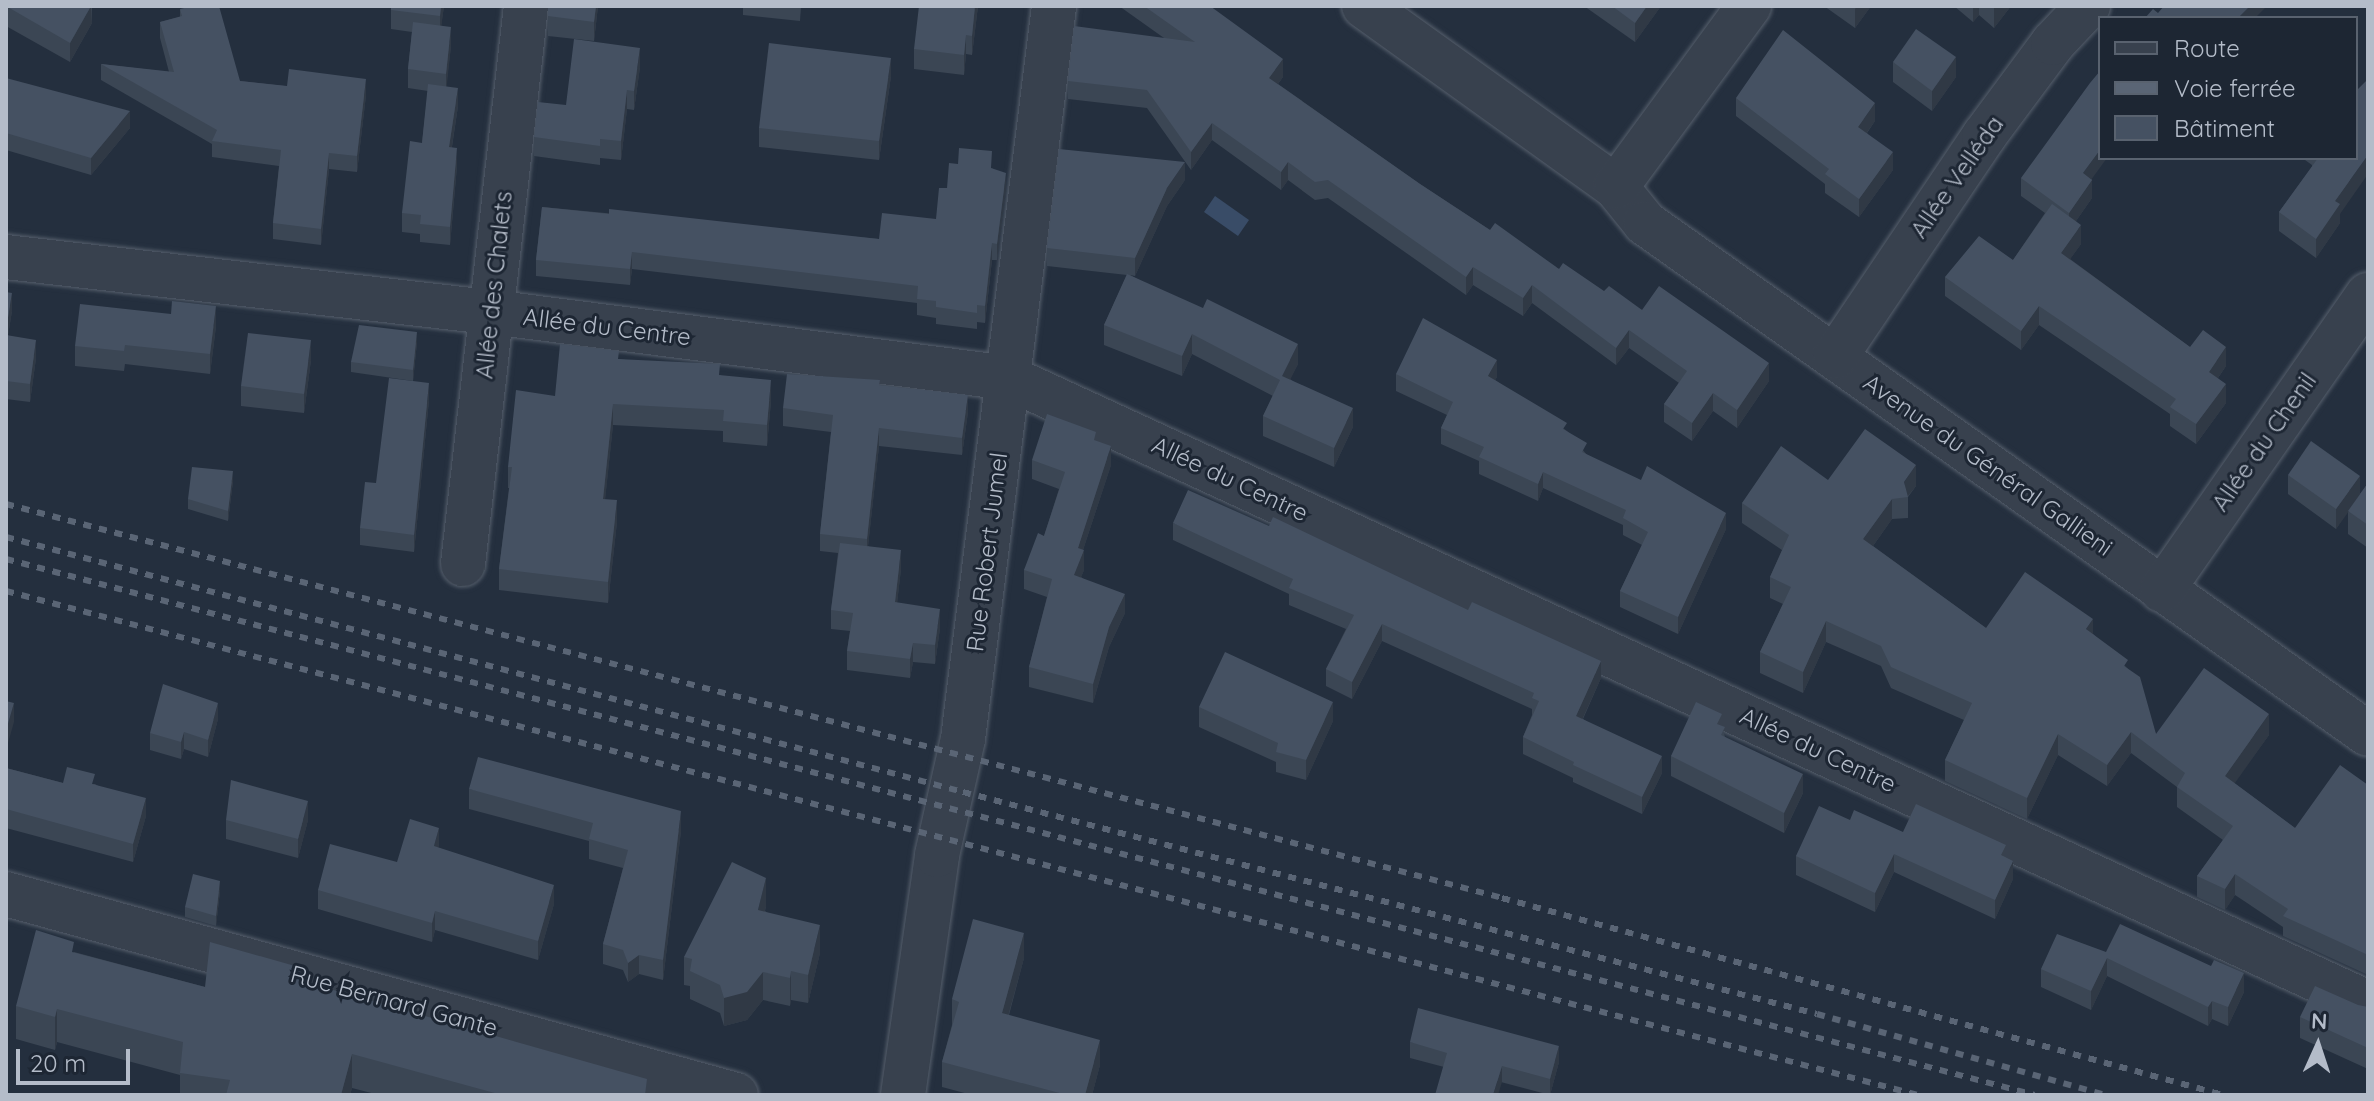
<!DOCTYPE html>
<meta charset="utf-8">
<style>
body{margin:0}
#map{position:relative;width:2374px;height:1101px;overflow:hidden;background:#242f3e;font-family:Quicksand,sans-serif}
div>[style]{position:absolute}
.water>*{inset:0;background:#394c67}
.roads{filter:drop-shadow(0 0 2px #565f6c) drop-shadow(0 0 2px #565f6c)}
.minor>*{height:44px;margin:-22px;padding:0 22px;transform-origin:22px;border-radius:22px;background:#38414e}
.rail>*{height:6px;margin-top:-3px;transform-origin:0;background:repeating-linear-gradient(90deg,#5a6575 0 8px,transparent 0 16px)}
.wall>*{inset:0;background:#3b4654}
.shaded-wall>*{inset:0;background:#303945}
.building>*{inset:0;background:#455162}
span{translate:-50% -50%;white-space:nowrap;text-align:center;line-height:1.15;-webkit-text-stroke:6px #1d2633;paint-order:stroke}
.street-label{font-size:24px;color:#b4bcc9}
.frame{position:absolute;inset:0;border:8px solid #b4bcc9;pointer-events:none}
.legend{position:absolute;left:2098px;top:16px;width:260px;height:144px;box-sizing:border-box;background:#1d2633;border:2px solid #59626f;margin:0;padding:10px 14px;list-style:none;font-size:24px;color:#b4bcc9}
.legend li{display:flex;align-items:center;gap:16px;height:40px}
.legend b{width:40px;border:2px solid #59626f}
.north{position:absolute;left:2278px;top:1005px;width:80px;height:80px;-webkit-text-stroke:6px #1d2633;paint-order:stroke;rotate:3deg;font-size:22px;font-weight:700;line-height:32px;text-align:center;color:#b4bcc9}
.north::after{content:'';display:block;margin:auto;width:28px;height:36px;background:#b4bcc9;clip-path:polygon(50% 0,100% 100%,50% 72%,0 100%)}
.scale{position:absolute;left:16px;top:1049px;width:114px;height:36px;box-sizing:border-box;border:4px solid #b4bcc9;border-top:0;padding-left:10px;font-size:24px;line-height:28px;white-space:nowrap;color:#b4bcc9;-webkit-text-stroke:6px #1d2633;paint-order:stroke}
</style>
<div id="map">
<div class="water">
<div style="clip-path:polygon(1215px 196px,1249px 220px,1238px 236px,1204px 212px)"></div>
</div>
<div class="roads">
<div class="minor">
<div style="left:1364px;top:6px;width:310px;rotate:35.7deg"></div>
<div style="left:1616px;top:187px;width:46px;rotate:51.1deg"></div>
<div style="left:1645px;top:223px;width:885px;rotate:35.25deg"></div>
<div style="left:1616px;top:187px;width:225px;rotate:-53.7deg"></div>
<div style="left:6px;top:257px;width:488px;rotate:6.5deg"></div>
<div style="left:491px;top:312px;width:522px;rotate:7.26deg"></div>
<div style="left:1009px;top:378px;width:1496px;rotate:24.7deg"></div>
<div style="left:1835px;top:357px;width:267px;rotate:-56deg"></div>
<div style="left:1984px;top:136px;width:116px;rotate:-53.4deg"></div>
<div style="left:2053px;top:43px;width:51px;rotate:-46.6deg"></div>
<div style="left:463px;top:564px;width:562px;rotate:-83.56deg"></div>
<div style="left:2162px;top:590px;width:360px;rotate:-55.1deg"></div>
<div style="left:6px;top:894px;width:757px;rotate:15.39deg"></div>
<div style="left:903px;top:1095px;width:242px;rotate:-81.9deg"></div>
<div style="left:937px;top:855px;width:119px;rotate:-77.4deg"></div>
<div style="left:963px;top:739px;width:739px;rotate:-82.92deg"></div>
</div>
</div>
<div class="rail">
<div style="left:6px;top:504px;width:1547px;rotate:14.75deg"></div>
<div style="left:1502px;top:898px;width:747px;rotate:15.28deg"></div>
<div style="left:6px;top:537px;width:990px;rotate:14.92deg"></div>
<div style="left:963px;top:792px;width:882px;rotate:14.57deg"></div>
<div style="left:1817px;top:1014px;width:300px;rotate:15.7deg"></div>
<div style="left:6px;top:559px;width:2098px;rotate:14.8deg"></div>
<div style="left:6px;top:591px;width:1976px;rotate:14.77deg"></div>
</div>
<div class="wall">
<div style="clip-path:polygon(6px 6px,92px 6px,92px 23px,70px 62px,6px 26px)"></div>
<div style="clip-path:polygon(391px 6px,444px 6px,441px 26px,451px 46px,446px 87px,458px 106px,452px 147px,457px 166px,450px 245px,420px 242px,420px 234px,402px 232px,402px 213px,422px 143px,428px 91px,408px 88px,408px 69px,412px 32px,391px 29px)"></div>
<div style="clip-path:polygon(548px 6px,598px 6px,594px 41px,548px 36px)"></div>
<div style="clip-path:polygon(743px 6px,801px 6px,800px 21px,743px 15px)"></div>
<div style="clip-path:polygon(978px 6px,972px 55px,966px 54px,964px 75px,914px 69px,914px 49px)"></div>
<div style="clip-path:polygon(1119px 6px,1210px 6px,1283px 77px,1278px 84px,1420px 184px,1490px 230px,1559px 269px,1642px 310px,1769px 381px,1737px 428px,1713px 411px,1692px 441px,1664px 422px,1664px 404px,1679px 383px,1629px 348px,1616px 365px,1532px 303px,1523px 316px,1473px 285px,1466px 295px,1328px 198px,1315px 200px,1288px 180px,1281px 190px,1212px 140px,1191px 170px,1147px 108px,1068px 99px,1068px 81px,1164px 38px)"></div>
<div style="clip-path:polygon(1584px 6px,1661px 6px,1635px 42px)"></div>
<div style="clip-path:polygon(1824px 6px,1871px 6px,1855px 28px)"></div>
<div style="clip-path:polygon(1954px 6px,2011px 6px,1994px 28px,1979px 15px,1973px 22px)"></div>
<div style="clip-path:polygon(180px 9px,240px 81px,366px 95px,357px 172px,329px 169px,321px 245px,273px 239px,273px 223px,279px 166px,212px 157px,212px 144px,101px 80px,101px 64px,169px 72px,160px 38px,160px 22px,180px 17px)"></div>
<div style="clip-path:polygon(1893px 62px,1956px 77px,1932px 111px,1893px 82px)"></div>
<div style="clip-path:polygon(640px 67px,634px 110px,627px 109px,621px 160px,600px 158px,600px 165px,534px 156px,534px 137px,566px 105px)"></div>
<div style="clip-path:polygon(891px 76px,879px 160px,759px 147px,759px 128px)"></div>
<div style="clip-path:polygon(6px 78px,130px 128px,91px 175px,6px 150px)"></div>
<div style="clip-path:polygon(1736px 98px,1875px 121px,1867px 133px,1893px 170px,1859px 217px,1825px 193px,1825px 184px,1736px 116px)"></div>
<div style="clip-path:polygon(2305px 158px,2356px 158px,2340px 214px,2340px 223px,2316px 258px,2279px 231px,2279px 212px,2312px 167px,2312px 165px,2305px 160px)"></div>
<div style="clip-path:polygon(992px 168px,1006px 190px,997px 260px,992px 260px,985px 323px,977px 322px,977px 329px,936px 324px,936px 318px,917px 315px,917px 303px,632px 269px,630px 285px,536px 276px,536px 260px,542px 207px,879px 239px,936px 219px,947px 188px)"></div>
<div style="clip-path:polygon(2021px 178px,2092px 179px,2092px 198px,2076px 221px,2081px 244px,2070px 259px,2190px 347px,2226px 366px,2218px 378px,2226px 403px,2196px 444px,2170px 426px,2170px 414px,2039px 325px,2021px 350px,1945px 296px,1945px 277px,2013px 260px,2045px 213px,2021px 196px)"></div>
<div style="clip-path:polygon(1185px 180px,1167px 206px,1135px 276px,1130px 275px,1298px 364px,1290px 379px,1353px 427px,1334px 467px,1263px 436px,1263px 416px,1273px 396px,1192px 354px,1182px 376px,1104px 345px,1104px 325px,1127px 275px,1047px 266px,1047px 248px)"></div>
<div style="clip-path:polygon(6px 292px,12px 311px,8px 335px,36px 358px,30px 402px,6px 399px)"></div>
<div style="clip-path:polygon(216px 326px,210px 374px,125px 364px,124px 371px,75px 366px,75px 346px)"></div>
<div style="clip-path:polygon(417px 342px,413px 381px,351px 372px,351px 362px)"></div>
<div style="clip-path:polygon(619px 359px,720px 375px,771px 401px,767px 446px,723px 442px,723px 431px,613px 425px,605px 499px,617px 522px,608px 603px,499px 590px,499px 569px,509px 488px,508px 488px,508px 467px,555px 396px)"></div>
<div style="clip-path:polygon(311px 360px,304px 413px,241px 406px,241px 386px)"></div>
<div style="clip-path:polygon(1396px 374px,1497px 377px,1495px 380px,1567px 431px,1587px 455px,1726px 529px,1678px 634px,1620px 607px,1620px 591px,1642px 545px,1623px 535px,1623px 525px,1543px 488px,1538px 501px,1479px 474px,1479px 461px,1441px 444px,1441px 428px,1447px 415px,1396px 391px)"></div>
<div style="clip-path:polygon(880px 385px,968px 412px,962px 455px,879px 446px,868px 546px,901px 569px,897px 603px,940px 628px,935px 664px,913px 662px,910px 678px,847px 670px,847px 651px,850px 631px,831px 629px,831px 610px,838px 553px,820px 551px,820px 534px,831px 432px,783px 426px,783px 408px)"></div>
<div style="clip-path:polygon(429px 400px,414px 552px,360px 545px,360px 528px,376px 483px)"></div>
<div style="clip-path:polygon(1096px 441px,1111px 465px,1083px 550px,1084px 570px,1081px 577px,1125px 613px,1109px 647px,1093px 703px,1029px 687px,1029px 667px,1047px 597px,1024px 589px,1024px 570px,1044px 536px,1059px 489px,1032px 479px,1032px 460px)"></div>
<div style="clip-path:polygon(2288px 475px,2360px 494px,2368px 483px,2368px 548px,2348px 534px,2348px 511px,2336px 529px,2288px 494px)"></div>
<div style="clip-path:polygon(1828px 480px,1916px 486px,1908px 497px,1908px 518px,1892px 519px,1873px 546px,1986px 628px,2093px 634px,2128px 669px,2156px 734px,2269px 735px,2234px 783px,2295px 828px,2368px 785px,2368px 975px,2283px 936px,2283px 927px,2235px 895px,2225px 910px,2197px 897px,2197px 876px,2223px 840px,2177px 807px,2177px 787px,2131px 753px,2107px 786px,2058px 755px,2027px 819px,1945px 781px,1945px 760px,1964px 720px,1891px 688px,1881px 666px,1826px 642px,1803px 693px,1760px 673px,1760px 652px,1783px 604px,1770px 598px,1770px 577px,1782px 550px,1742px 523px,1742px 503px)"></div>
<div style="clip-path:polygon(233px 481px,228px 521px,188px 509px,188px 499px)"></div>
<div style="clip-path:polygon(1173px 523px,1601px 678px,1583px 719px,1662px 773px,1642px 814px,1573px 782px,1573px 778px,1523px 754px,1523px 737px,1532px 715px,1532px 709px,1382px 641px,1352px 699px,1326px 686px,1326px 669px,1346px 629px,1289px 605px,1289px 594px,1173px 540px)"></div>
<div style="clip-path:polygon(1199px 707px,1333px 721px,1306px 780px,1276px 772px,1276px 762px,1199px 727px)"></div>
<div style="clip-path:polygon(218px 719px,208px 757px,184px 749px,181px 759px,150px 750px,150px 733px)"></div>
<div style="clip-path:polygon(1722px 726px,1725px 737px,1803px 793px,1784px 833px,1671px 776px,1671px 756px)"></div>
<div style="clip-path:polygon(6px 768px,63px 783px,95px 784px,146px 816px,133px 862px,6px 828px)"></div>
<div style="clip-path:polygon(469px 789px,681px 831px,663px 980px,639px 974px,628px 982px,623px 970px,603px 964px,603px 944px,623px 868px,589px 859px,589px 841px,469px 809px)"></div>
<div style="clip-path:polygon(226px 820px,308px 820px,298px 858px,226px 839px)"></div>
<div style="clip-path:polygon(1850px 820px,2006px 857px,2013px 879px,1995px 919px,1894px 872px,1875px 912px,1796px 875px,1796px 856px)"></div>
<div style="clip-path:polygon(439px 848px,554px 904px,538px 960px,435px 930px,432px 942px,318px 909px,318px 890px)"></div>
<div style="clip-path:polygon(220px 891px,216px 926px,185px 917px,185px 907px)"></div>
<div style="clip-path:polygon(766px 906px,765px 911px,820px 953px,808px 1003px,791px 1000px,790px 1006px,763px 1000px,747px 1020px,724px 1026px,720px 1013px,690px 999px,690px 986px,684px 985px,684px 957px)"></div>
<div style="clip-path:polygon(74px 952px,205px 987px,305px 982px,647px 1095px,379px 1095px,352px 1088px,350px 1095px,180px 1095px,180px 1075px,57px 1042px,55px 1050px,16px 1039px,16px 1006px)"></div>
<div style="clip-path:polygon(2106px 952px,2244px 992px,2228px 1026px,2212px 1019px,2208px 1026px,2107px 976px,2091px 1010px,2041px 987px,2041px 969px)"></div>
<div style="clip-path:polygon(1024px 958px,1009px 1015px,1100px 1065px,1092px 1095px,972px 1095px,942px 1087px,942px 1062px,952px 1025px,952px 999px)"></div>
<div style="clip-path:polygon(2358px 1005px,2368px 1007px,2368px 1069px,2300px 1038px,2300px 1017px)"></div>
<div style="clip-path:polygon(1410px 1042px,1559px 1062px,1550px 1095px,1410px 1058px)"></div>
</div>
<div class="shaded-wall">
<div style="clip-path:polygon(91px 6px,92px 23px,70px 62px,70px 43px)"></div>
<div style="clip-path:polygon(441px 6px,444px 6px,440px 36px,440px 16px)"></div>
<div style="clip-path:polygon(596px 6px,598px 6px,594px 41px,594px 22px)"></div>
<div style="clip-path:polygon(975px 6px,978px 6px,972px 55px,972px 36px)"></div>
<div style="clip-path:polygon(1647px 6px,1661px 6px,1635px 42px,1635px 23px)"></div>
<div style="clip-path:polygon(1857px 6px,1871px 6px,1855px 28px,1855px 9px)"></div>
<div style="clip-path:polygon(1973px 6px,1979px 6px,1979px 15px,1973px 22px)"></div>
<div style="clip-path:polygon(1996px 6px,2011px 6px,1994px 28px,1994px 8px)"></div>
<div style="clip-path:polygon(2250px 6px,2267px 6px,2255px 18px,2238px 18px)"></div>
<div style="clip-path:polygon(451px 27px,451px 46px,446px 93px,446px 74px)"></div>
<div style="clip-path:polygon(966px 35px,966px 54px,964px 75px,964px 55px)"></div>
<div style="clip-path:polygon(640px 48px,640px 67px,634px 110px,634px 91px)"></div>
<div style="clip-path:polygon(1956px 57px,1956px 77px,1932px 111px,1932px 91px)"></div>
<div style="clip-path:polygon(891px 58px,891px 76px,879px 160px,879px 141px)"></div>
<div style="clip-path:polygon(1283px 59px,1283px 77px,1269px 96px,1269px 78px)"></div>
<div style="clip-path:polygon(366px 79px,366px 95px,357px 172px,357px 156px)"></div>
<div style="clip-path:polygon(458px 88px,458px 106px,449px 165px,449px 147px)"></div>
<div style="clip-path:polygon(627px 90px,627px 109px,621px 160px,621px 141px)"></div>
<div style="clip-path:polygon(1875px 103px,1875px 121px,1858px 145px,1858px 127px)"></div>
<div style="clip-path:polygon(130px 111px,130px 128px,91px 175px,91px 158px)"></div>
<div style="clip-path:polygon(1212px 123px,1212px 140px,1191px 170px,1191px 152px)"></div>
<div style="clip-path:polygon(457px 148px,457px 166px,450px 245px,450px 227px)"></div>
<div style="clip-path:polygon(2100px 150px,2100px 158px,2107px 158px,2083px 191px,2083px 173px)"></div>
<div style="clip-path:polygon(1893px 152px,1893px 170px,1859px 217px,1859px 199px)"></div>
<div style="clip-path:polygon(329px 153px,329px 169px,321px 245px,321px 229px)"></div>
<div style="clip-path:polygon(2368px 155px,2368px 174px,2340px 214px,2340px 223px,2316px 258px,2316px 239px,2335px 201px)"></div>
<div style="clip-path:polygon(1185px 162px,1185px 180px,1167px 206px,1135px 276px,1135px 258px,1167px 188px)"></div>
<div style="clip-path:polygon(1288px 162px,1288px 180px,1281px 190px,1281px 172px)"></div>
<div style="clip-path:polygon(1006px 173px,1006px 190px,997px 260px,997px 244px)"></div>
<div style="clip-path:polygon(2092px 180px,2092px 198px,2069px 231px,2069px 213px)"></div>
<div style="clip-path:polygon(2081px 225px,2081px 244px,2061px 272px,2061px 253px)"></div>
<div style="clip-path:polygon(992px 243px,992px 260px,985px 323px,985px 306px)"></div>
<div style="clip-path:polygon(632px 252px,632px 269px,630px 285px,630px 269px)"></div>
<div style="clip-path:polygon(1473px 267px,1473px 285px,1466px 295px,1466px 277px)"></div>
<div style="clip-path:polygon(1532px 285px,1532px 303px,1523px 316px,1523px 298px)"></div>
<div style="clip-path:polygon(12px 293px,12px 311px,6px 348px,6px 330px)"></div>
<div style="clip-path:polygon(216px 306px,216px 326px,210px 374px,210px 354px)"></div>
<div style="clip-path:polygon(2039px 306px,2039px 325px,2021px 350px,2021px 331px)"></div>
<div style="clip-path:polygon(1629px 330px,1629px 348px,1616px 365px,1616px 348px)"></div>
<div style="clip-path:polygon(417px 332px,417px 342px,413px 381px,413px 370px)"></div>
<div style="clip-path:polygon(1192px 334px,1192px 354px,1182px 376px,1182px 356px)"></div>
<div style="clip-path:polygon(36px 340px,36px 358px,30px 402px,30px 384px)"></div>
<div style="clip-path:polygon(311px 340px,311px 360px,304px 413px,304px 394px)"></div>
<div style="clip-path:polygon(1298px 344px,1298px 364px,1282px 396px,1282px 376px)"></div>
<div style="clip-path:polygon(2226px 347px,2226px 366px,2209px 391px,2209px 372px)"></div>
<div style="clip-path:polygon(1497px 360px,1497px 377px,1488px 392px,1488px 376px)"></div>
<div style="clip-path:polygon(1769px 363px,1769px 381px,1737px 428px,1737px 410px)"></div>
<div style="clip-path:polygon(771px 380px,771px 401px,767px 446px,767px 425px)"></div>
<div style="clip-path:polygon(429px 383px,429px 400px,414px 552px,414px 535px)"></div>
<div style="clip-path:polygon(2226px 384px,2226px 403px,2196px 444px,2196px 424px)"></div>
<div style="clip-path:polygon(1713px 393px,1713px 411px,1692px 441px,1692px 423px)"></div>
<div style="clip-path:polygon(968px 395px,968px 412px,962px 455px,962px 438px)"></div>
<div style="clip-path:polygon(613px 404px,613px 425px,603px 520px,603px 499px)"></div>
<div style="clip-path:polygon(1353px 408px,1353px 427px,1334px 467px,1334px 448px)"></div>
<div style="clip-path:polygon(879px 428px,879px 446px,867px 556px,867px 539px)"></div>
<div style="clip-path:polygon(1111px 446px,1111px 465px,1080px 559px,1084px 550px,1084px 570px,1074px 594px,1074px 575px,1078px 548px)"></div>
<div style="clip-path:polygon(1916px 465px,1916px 486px,1907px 497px,1904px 482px)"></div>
<div style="clip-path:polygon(233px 471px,233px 481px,228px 521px,228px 511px)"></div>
<div style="clip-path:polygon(1543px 472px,1543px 488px,1538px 501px,1538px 484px)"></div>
<div style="clip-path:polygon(2360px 476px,2360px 496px,2336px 529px,2336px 509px)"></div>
<div style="clip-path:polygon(1892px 499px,1892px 519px,1863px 560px,1863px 539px)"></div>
<div style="clip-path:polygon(617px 500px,617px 522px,608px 603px,608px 582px)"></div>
<div style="clip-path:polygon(1726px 513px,1726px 529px,1678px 634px,1678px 617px)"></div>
<div style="clip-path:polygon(901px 550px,901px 569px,895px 621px,895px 602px)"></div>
<div style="clip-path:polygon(1125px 594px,1125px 613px,1109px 647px,1093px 703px,1093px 684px,1109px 627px)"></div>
<div style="clip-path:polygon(940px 609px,940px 628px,935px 664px,935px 645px)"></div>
<div style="clip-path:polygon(2093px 619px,2093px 640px,2086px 629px)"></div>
<div style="clip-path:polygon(1826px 621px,1826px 642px,1803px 693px,1803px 672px)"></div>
<div style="clip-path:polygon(1382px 624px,1382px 641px,1352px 699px,1352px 682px)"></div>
<div style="clip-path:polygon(913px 643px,913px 662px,910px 678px,910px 659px)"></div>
<div style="clip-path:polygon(1601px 661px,1601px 678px,1576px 733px,1576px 716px)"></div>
<div style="clip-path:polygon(1333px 702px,1333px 721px,1306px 780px,1306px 760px)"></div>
<div style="clip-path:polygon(14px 703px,14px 722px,6px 750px,6px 731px)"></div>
<div style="clip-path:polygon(218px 703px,218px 719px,208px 757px,208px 740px)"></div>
<div style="clip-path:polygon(2269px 714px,2269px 735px,2225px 797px,2225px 776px)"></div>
<div style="clip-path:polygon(184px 732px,184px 749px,181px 759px,181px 742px)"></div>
<div style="clip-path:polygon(2131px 732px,2131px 753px,2107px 786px,2107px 765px)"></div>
<div style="clip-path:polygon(2058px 734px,2058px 755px,2027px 819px,2027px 798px)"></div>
<div style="clip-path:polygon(1662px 756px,1662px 773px,1642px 814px,1642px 797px)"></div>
<div style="clip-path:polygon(1803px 774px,1803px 793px,1784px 833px,1784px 813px)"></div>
<div style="clip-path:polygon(146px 798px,146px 816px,133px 862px,133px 844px)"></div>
<div style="clip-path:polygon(308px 801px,308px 820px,298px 858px,298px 839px)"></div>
<div style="clip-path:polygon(681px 811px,681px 831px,663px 980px,663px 960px)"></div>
<div style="clip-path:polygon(439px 828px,439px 846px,434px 865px,434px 846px)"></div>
<div style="clip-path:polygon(1894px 854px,1894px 872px,1875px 912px,1875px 893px)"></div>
<div style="clip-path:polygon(2013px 861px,2013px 879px,1995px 919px,1995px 900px)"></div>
<div style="clip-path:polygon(2235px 874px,2235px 895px,2225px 910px,2225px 889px)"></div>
<div style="clip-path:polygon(766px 878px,766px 906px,758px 938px,758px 910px)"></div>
<div style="clip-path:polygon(220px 881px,220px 891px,216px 926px,216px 916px)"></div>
<div style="clip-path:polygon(554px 885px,554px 904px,538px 960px,538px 941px)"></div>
<div style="clip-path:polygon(435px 911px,435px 930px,432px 942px,432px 923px)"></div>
<div style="clip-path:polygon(820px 925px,820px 953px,808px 1003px,808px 975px)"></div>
<div style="clip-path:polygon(1024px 933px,1024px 958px,1002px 1038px,1002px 1013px)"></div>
<div style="clip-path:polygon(639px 955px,639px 974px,628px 982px,628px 963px)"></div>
<div style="clip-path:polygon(2107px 958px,2107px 976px,2091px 1010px,2091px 991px)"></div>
<div style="clip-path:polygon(791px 971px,791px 1000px,790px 1006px,790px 978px)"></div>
<div style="clip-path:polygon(763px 972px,763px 1000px,747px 1020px,724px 1026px,724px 998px)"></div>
<div style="clip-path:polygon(2244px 973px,2244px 992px,2228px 1026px,2228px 1007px)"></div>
<div style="clip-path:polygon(2212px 1001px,2212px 1019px,2208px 1026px,2208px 1007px)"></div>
<div style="clip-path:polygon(57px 1009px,57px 1042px,55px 1050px,55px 1017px)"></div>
<div style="clip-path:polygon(1100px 1040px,1100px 1065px,1092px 1095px,1085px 1095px)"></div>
<div style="clip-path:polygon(1559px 1046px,1559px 1062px,1550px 1095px,1550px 1079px)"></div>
<div style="clip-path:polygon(352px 1054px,352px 1088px,350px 1095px,341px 1095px)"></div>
<div style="clip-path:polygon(1502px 1066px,1502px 1082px,1498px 1095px,1493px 1095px)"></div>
</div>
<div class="building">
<div style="clip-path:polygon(6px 6px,91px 6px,70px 43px)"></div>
<div style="clip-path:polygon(192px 6px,219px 6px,240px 81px,287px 86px,289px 69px,366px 79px,357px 156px,329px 153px,321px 229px,273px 223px,281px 150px,212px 141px,217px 130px,101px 64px,174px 72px,160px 22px,182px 16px,180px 9px)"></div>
<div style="clip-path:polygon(391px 6px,441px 6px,440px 16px,391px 10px)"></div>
<div style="clip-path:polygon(548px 6px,596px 6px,594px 22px,548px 16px)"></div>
<div style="clip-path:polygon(919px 6px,975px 6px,972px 36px,966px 35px,964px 55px,914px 49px)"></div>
<div style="clip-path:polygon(1144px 6px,1210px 6px,1283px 59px,1269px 78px,1420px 184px,1490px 230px,1495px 223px,1559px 269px,1563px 263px,1604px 291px,1609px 286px,1642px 310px,1659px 286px,1769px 363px,1737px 410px,1713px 393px,1692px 423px,1664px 404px,1687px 371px,1629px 330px,1616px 348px,1532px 285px,1523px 298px,1473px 267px,1466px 277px,1328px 180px,1315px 182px,1288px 162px,1281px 172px,1212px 123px,1191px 152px,1147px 90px,1068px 81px,1074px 26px,1195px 42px)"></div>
<div style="clip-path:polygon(1612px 6px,1647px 6px,1635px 23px)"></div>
<div style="clip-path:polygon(2164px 6px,2185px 6px,2186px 7px,2187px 6px,2250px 6px,2238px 18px,2145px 18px,2153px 9px,2158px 13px)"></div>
<div style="clip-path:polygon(413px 22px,451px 27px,446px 74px,408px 69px)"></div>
<div style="clip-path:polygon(1916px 29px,1956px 57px,1932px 91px,1893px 62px)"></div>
<div style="clip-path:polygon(1783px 30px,1875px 103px,1858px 127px,1893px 152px,1859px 199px,1825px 174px,1829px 169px,1736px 98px)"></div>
<div style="clip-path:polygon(574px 39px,640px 48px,634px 91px,627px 90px,621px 141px,600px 139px,600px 146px,534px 137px,538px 102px,566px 105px)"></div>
<div style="clip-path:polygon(769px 43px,891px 58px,879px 141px,759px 128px)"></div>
<div style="clip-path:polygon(2100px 71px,2100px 150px,2083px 173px,2092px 180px,2069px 213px,2021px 178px,2090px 83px)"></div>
<div style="clip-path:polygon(6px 78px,130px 111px,91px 158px,6px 133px)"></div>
<div style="clip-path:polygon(2368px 79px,2368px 155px,2335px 201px,2340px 204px,2316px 239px,2279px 212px,2318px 158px,2356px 158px,2356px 91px)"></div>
<div style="clip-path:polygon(428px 84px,458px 88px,449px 147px,457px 148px,450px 227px,420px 224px,421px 215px,402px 213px,410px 141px,422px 143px)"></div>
<div style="clip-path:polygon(959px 148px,992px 151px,991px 168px,1006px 173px,997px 244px,992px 243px,985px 306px,977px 305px,977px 313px,936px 307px,936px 301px,917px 299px,918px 286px,632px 252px,630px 269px,536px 260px,542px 207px,609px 214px,609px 209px,879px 239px,882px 213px,936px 219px,939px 188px,947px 188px,949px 163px,958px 164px)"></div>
<div style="clip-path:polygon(1059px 149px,1185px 162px,1167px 188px,1135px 258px,1047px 248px)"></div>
<div style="clip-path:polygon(2052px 204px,2081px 225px,2061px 253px,2190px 347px,2203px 330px,2226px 347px,2209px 372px,2226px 384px,2196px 424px,2170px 407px,2176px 399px,2039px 306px,2021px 331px,1945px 277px,1979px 236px,2013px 260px)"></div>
<div style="clip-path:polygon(1127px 274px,1203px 308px,1207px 299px,1298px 344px,1282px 376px,1353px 408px,1334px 448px,1263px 416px,1280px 380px,1192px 334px,1182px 356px,1104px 325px)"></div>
<div style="clip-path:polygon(6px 292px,12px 293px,6px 330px)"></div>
<div style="clip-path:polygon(172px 301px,216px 306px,210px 354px,125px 345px,124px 351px,75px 346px,80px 304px,171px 314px)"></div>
<div style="clip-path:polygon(1423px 318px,1497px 360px,1488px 376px,1567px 423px,1563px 429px,1587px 443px,1582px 452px,1641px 480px,1647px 466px,1726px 513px,1678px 617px,1620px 591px,1648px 532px,1623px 518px,1626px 510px,1543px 472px,1538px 484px,1479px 457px,1484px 447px,1441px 428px,1453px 402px,1396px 374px)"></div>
<div style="clip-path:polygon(359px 325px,417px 332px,413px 370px,351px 362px)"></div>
<div style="clip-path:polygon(248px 333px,311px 340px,304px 394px,241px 386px)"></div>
<div style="clip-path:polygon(6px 335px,36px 340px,30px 384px,6px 381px)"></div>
<div style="clip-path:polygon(560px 344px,619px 351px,618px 359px,720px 364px,719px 375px,771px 380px,767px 425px,723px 421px,724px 410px,613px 404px,603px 499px,617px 500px,608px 582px,499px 569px,512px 467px,508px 467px,516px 390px,555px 396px)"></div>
<div style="clip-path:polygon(787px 374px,880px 380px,879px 385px,968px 395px,962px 438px,879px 428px,867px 539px,820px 534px,833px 415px,783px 408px)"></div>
<div style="clip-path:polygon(389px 378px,429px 383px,414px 535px,360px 528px,365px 482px,376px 483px)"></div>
<div style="clip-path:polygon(1047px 414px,1096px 432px,1094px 440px,1111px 446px,1078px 548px,1084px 550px,1074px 575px,1125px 594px,1109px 627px,1093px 684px,1029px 667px,1052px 579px,1024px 570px,1038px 533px,1044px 536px,1065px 472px,1032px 460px)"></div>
<div style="clip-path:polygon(1865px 429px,1916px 465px,1904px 482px,1908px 497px,1892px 499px,1863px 539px,1986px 628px,2025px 572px,2093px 619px,2086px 629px,2128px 660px,2124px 666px,2140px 677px,2156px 734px,2204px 668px,2269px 714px,2225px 776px,2295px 828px,2340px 765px,2368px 785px,2368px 955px,2283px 916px,2288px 909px,2235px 874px,2225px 889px,2197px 876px,2233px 826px,2177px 787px,2185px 773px,2131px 732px,2107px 765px,2058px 734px,2027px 798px,1945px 760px,1972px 703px,1891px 667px,1881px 646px,1826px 621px,1803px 672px,1760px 652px,1791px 587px,1770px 577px,1789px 535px,1742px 503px,1781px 446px,1828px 480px)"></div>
<div style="clip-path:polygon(2311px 441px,2360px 476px,2336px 509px,2288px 475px)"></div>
<div style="clip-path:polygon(192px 467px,233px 471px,228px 511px,188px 499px)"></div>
<div style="clip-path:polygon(2368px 483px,2368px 525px,2348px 511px)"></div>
<div style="clip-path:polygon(1188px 490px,1269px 526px,1273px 517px,1468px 610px,1472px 602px,1601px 661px,1576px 716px,1662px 756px,1642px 797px,1573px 765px,1574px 762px,1523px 737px,1539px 701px,1532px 698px,1534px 693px,1382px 624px,1352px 682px,1326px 669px,1354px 615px,1289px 588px,1293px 579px,1173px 523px)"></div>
<div style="clip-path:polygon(840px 543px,901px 550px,895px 602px,940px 609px,935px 645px,913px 643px,910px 659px,847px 651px,853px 613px,831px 610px)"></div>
<div style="clip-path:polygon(1225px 652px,1333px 702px,1306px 760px,1276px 752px,1278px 743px,1199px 707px)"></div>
<div style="clip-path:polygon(163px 684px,218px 703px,208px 740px,184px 732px,181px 742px,150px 733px)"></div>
<div style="clip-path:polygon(6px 701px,14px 703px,6px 731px)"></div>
<div style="clip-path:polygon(1696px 702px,1722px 714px,1717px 724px,1725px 727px,1721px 735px,1803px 774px,1784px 813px,1671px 756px)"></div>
<div style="clip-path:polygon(478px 757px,681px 811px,663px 960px,639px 955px,628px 963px,623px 950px,603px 944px,628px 850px,589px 839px,593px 823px,469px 789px)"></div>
<div style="clip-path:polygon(67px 767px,95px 774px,92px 784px,146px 798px,133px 844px,6px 809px,6px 768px,63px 783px)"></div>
<div style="clip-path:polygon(231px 780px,308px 801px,298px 839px,226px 820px)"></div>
<div style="clip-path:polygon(1916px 804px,2006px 845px,2001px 855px,2013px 861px,1995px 900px,1894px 854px,1875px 893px,1796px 856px,1819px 806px,1850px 820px,1854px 810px,1903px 832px)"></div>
<div style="clip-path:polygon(410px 819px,439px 828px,434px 846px,554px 885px,538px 941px,435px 911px,432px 923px,318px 890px,330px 844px,397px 862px)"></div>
<div style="clip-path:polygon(732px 862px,766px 878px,758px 910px,820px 925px,808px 975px,791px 971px,790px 978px,763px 972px,747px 992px,724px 998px,720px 985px,690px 971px,692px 959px,684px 957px)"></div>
<div style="clip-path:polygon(193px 874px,220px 881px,216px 916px,185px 907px)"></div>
<div style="clip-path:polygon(973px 919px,1024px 933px,1002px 1013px,1100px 1040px,1085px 1095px,1067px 1095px,942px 1062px,959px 1002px,952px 999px)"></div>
<div style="clip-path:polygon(2120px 924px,2211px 966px,2214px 960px,2244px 973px,2228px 1007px,2212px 1001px,2208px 1007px,2107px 958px,2091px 991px,2041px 969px,2057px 934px,2106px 952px)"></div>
<div style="clip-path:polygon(36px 930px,74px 942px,72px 952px,205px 987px,210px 942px,295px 966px,305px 982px,647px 1079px,645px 1095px,502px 1095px,352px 1054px,341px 1095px,226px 1095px,230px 1080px,180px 1073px,183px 1042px,57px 1009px,55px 1017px,16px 1006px)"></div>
<div style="clip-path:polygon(2315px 986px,2358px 1005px,2368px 1007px,2368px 1048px,2300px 1017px)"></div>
<div style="clip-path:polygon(1418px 1008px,1559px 1046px,1550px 1079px,1502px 1066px,1493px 1095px,1435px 1095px,1447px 1053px,1410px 1042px)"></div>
</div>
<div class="street-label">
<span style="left:1957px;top:177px;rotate:-55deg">Allée Velléda</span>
<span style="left:494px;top:285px;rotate:-84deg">Allée des Chalets</span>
<span style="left:607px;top:327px;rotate:7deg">Allée du Centre</span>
<span style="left:2264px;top:442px;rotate:-55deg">Allée du Chenil</span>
<span style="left:1988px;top:465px;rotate:35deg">Avenue du Général Gallieni</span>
<span style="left:1230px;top:479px;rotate:25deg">Allée du Centre</span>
<span style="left:987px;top:552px;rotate:-83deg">Rue Robert Jumel</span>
<span style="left:1818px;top:750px;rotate:25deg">Allée du Centre</span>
<span style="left:394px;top:1001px;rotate:15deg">Rue Bernard Gante</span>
</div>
<div class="frame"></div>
<ul class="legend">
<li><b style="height:10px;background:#38414e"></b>Route</li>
<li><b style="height:10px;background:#5a6575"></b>Voie ferrée</li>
<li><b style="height:22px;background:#455162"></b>Bâtiment</li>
</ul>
<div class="north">N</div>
<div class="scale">20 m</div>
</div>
